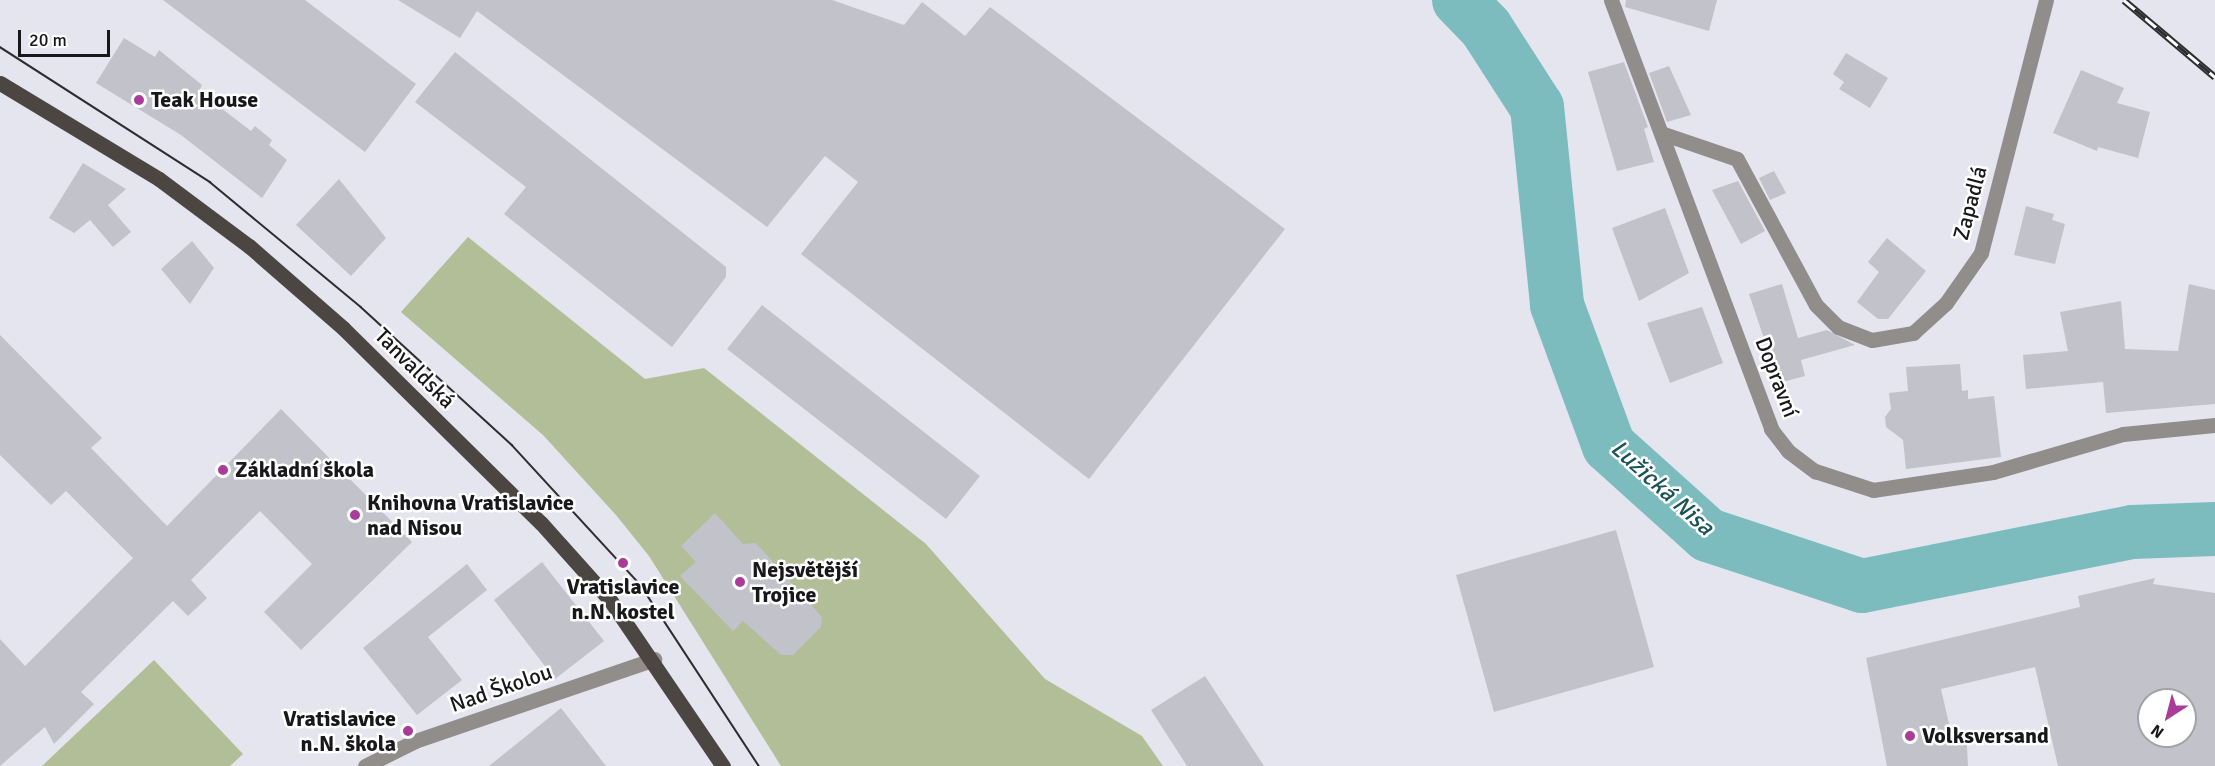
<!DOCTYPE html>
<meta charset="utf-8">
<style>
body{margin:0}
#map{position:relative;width:2215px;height:766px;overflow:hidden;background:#e4e5ee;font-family:Signika,sans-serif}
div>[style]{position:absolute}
.green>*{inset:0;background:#b1be97}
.river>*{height:54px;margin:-27px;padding:0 27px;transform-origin:27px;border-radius:27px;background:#7cbcbf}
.building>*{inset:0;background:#c2c2cb}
.minor>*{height:15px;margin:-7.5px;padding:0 7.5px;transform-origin:7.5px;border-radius:7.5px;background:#918d8b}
.primary>*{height:15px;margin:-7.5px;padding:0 7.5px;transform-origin:7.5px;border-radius:7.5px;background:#4c4642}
.tram>*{height:1.5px;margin:-0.75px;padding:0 0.75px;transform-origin:0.75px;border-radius:0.75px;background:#2d2d31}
.rail>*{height:7px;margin-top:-3.5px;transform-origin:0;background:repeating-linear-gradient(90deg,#fff 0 14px,#2d2d31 0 28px);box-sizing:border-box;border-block:2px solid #2d2d31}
.dots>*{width:16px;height:16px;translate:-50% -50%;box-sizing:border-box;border:3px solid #fff;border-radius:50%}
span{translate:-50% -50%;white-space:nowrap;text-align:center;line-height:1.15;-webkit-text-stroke:5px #fff;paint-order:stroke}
.poi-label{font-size:22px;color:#18181b;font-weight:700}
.left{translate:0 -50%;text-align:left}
.right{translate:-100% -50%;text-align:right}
.street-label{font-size:22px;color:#18181b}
.water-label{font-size:24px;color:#1a5255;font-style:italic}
.north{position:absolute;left:2137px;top:688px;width:60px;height:60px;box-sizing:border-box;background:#fff;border:2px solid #a3a3a4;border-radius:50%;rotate:216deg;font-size:16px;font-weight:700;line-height:24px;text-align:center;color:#18181b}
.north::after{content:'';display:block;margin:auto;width:21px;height:27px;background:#aa3b98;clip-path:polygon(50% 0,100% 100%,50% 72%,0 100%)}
.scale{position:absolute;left:18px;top:30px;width:92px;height:27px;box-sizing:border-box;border:3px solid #18181b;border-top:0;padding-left:8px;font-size:18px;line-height:21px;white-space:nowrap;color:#18181b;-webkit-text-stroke:4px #fff;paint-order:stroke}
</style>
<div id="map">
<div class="green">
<div style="clip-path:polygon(468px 237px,645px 379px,704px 368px,926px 544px,1045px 679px,1142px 736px,1163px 766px,781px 766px,649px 556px,616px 515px,543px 435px,401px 312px)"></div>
<div style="clip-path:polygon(154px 660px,243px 754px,230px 766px,42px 766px)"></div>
</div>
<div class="river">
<div style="left:1459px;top:0;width:39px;rotate:46deg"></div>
<div style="left:1486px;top:28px;width:94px;rotate:57.2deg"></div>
<div style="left:1537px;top:107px;width:199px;rotate:84.2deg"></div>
<div style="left:1557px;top:305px;width:150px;rotate:69.8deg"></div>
<div style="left:1609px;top:446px;width:133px;rotate:42deg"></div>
<div style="left:1708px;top:535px;width:162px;rotate:18.3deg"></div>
<div style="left:1862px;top:586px;width:275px;rotate:-11.3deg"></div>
<div style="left:2132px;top:532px;width:83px;rotate:-2.1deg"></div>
</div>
<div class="building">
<div style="clip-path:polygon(163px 0,305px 0,416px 84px,365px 152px)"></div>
<div style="clip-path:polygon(398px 0,832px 0,904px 25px,922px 2px,965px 36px,990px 7px,1285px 229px,1089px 479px,801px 254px,858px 182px,825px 156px,767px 227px,477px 11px,460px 38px)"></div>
<div style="clip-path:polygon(1626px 0,1717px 0,1709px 31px,1625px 7px)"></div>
<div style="clip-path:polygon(124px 38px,155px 57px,159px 50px,202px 85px,199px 91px,251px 131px,255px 126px,272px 140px,269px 145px,287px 160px,262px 198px,181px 135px,96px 83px)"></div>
<div style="clip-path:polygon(455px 52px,726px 267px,726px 277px,672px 347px,504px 214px,526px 187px,415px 102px)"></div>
<div style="clip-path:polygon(1846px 53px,1888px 78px,1870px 108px,1839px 89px,1844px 82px,1833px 74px)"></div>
<div style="clip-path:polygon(1624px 62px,1648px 127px,1644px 129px,1654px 162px,1617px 171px,1588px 72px)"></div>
<div style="clip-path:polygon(1669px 66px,1691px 115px,1667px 122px,1649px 73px)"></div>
<div style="clip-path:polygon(2081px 70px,2124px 88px,2117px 103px,2150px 112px,2138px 158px,2098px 147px,2097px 151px,2053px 133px)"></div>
<div style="clip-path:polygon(83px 163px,126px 189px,108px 205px,131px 232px,113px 247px,90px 220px,74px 233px,49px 218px)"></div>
<div style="clip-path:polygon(1774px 171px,1786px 193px,1770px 200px,1759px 178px)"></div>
<div style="clip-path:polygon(339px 179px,386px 238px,351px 276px,296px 225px)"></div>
<div style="clip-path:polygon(1738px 181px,1765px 231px,1741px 244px,1712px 190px)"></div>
<div style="clip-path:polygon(2026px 206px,2054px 214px,2052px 220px,2065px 224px,2055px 264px,2014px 255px)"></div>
<div style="clip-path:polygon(1665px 208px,1689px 273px,1639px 301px,1612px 228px)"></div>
<div style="clip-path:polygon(1887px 238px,1926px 271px,1888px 319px,1878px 319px,1857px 302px,1879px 272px,1868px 262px)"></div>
<div style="clip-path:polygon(192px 241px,214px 268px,190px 304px,161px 269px)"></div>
<div style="clip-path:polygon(1782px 284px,1798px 338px,1827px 330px,1855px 345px,1801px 360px,1805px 376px,1779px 383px,1749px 294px)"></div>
<div style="clip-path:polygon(2189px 284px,2215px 290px,2215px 404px,2106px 413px,2103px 382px,2026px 389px,2023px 355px,2068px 351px,2060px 312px,2121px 301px,2125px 349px,2178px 351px)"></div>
<div style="clip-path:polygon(762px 305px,980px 476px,946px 519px,727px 349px)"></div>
<div style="clip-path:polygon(1702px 307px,1723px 363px,1670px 383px,1647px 323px)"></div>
<div style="clip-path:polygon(0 335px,102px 438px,91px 448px,167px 526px,281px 409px,412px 542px,301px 650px,264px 612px,312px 564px,260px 511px,191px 580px,207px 598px,188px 616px,173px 601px,81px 692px,94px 704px,54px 744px,45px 727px,0 766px,0 639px,25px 666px,133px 558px,66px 491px,51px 505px,0 455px)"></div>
<div style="clip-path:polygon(1960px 364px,1962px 391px,1968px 390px,1968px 399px,1994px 396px,2001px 457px,1906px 469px,1903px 440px,1886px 427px,1885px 417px,1891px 409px,1889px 393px,1908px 391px,1906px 367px)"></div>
<div style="clip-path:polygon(715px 513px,743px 544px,756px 543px,822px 617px,821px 627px,793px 655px,781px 655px,743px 621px,733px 631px,680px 576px,696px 562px,681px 546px)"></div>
<div style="clip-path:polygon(1616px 530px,1654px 667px,1494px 712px,1456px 575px)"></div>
<div style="clip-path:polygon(542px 562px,604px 641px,555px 679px,494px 600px)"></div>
<div style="clip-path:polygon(467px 564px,487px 590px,428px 637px,462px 680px,417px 715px,363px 648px)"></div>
<div style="clip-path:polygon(evenodd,2155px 578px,2153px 584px,2215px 593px,2215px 766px,2058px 766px,2035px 667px,1941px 689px,1950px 728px,1967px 746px,1968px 766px,1887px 766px,1866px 658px,2080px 607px,2078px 596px,2155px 578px,2149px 700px,2185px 700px,2185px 736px,2149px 736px,2149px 700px)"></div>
<div style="clip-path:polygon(1205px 676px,1264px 766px,1187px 766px,1151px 710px)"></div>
<div style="clip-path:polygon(561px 708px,606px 766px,489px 766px)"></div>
</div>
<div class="minor">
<div style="left:1611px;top:0;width:458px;rotate:69.5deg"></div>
<div style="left:1771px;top:429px;width:28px;rotate:52deg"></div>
<div style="left:1788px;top:451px;width:34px;rotate:37deg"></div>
<div style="left:1815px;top:471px;width:61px;rotate:18.1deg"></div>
<div style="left:1873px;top:490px;width:121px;rotate:-8.5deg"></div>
<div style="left:1993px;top:472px;width:135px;rotate:-16.3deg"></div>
<div style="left:2123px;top:434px;width:92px;rotate:-5.6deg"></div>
<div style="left:1664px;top:134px;width:77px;rotate:18.9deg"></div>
<div style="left:1737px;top:159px;width:166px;rotate:61.6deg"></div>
<div style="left:1816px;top:305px;width:31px;rotate:45deg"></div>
<div style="left:1838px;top:327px;width:36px;rotate:21deg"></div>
<div style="left:1872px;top:340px;width:42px;rotate:-9.7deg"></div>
<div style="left:1913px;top:333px;width:45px;rotate:-42.3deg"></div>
<div style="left:1946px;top:303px;width:61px;rotate:-55deg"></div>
<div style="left:1981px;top:253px;width:261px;rotate:-75.6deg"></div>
<div style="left:365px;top:766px;width:56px;rotate:-26.6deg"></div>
<div style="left:415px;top:741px;width:253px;rotate:-18.9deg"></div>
</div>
<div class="primary">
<div style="left:0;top:83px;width:186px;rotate:31.1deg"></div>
<div style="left:159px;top:179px;width:112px;rotate:36.7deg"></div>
<div style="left:249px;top:246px;width:125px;rotate:41.1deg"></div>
<div style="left:343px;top:328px;width:278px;rotate:44.6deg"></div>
<div style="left:541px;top:523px;width:103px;rotate:48.1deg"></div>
<div style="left:610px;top:600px;width:201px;rotate:55.8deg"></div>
</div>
<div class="tram">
<div style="left:0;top:47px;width:250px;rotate:32.7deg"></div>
<div style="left:210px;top:182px;width:196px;rotate:39.6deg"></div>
<div style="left:361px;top:307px;width:205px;rotate:42.4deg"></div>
<div style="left:512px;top:445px;width:189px;rotate:47.4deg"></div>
<div style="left:640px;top:584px;width:217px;rotate:56.8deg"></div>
</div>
<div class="rail">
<div style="left:2124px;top:0;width:119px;rotate:40.2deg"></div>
</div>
<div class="dots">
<div style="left:139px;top:100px;background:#aa3b98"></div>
<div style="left:223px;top:470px;background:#aa3b98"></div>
<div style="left:355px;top:515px;background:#aa3b98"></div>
<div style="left:623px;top:563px;background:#aa3b98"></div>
<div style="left:740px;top:582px;background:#aa3b98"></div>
<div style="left:408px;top:731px;background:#aa3b98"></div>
<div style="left:1910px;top:736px;background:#aa3b98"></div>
</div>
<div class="poi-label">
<span class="left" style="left:151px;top:100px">Teak House</span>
<span class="left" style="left:235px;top:470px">Základní škola</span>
<span class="left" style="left:367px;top:515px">Knihovna Vratislavice<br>nad Nisou</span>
<span class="left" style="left:752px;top:582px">Nejsvětější<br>Trojice</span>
<span style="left:623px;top:599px">Vratislavice<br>n.N. kostel</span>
<span class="right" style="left:396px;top:731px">Vratislavice<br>n.N. škola</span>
<span class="left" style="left:1922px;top:736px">Volksversand</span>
</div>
<div class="street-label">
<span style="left:1970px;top:203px;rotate:-75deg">Zapadlá</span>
<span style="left:415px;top:368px;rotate:45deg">Tanvaldská</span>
<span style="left:1777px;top:377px;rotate:69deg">Dopravní</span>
<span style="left:501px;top:688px;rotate:-19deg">Nad Školou</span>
</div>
<div class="water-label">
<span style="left:1662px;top:488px;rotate:42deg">Lužická Nisa</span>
</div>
<div class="north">N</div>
<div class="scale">20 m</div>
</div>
